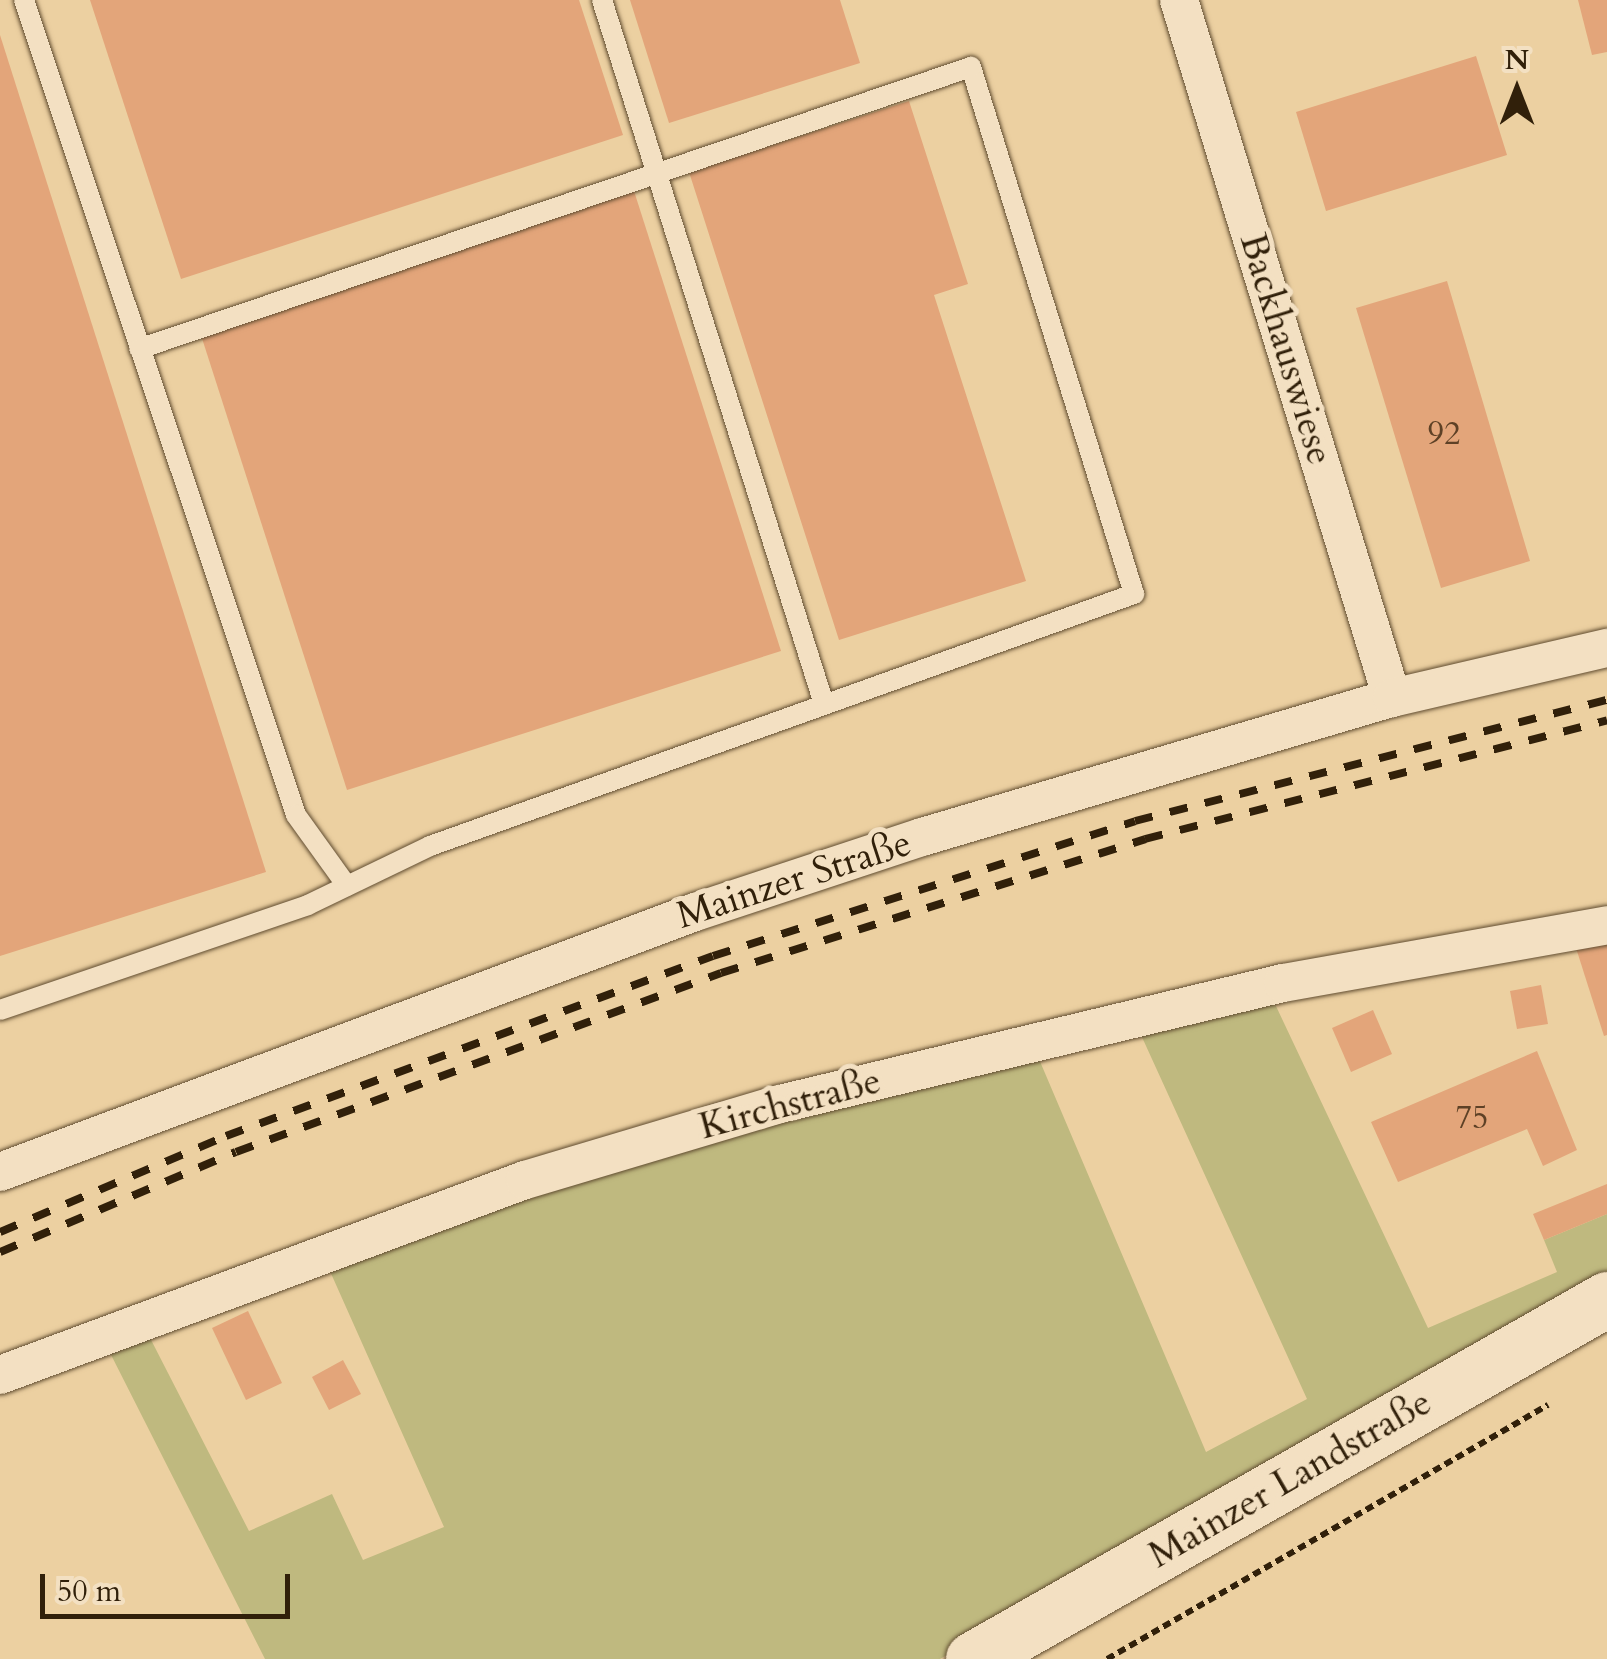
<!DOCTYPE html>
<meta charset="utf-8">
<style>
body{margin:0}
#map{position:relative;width:1607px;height:1659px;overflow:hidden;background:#ecd0a1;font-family:Cardo,serif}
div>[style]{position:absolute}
.green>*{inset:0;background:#bfb97f}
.building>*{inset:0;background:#e3a57a}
.path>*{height:6px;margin-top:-3px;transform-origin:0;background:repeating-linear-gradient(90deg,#31200a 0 8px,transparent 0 13px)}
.roads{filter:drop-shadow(0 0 2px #604c30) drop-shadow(0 0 2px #604c30)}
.lane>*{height:20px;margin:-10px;padding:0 10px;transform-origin:10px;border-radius:10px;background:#f3e0c2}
.street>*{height:38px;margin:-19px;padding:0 19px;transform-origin:19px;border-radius:19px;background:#f3e0c2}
.secondary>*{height:55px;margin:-27.5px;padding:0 27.5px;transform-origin:27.5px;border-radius:27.5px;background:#f3e0c2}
.rail>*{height:8px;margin-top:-4px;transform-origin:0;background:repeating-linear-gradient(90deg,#31200a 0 18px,transparent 0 36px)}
span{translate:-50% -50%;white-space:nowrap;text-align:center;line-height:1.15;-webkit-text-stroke:10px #f3e0c2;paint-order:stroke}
.number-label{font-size:32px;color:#5e4126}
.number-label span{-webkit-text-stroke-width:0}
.street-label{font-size:38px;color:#31200a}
.north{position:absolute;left:1467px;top:40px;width:100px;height:100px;-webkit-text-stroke:8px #f3e0c2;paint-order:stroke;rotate:0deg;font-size:28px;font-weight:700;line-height:40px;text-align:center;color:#31200a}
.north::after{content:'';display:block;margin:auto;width:35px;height:45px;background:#31200a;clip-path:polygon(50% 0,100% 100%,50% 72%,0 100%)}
.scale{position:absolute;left:40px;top:1574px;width:250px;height:45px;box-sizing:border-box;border:5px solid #31200a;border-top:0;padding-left:12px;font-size:30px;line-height:35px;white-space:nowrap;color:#31200a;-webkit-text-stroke:8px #f3e0c2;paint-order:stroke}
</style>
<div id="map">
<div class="green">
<div style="clip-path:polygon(1234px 1003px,1275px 1004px,1428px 1328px,1557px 1272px,1544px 1240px,1607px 1214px,1607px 1282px,940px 1659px,265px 1659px,103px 1339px,147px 1332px,249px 1531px,332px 1494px,363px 1560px,444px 1527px,329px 1269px,537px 1187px,1036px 1052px,1206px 1452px,1307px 1399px,1136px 1024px)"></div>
</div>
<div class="building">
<div style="clip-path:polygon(90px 0,579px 0,623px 135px,181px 279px)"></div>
<div style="clip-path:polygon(630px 0,840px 0,860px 63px,669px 123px)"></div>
<div style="clip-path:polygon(1578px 0,1607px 0,1607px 52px,1592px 55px)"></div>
<div style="clip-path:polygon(0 35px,266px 872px,0 956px)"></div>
<div style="clip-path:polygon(1476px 56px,1507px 155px,1326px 211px,1296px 112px)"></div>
<div style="clip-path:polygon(909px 101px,968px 284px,934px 295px,1026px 581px,839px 640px,689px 172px)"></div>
<div style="clip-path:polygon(634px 191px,781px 651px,347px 790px,199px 329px)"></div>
<div style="clip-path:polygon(1447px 281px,1530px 561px,1441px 588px,1356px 308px)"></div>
<div style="clip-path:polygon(1607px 944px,1607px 1035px,1604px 1036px,1576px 948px)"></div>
<div style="clip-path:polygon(1541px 985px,1548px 1024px,1517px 1029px,1510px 991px)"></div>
<div style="clip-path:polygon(1373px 1010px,1392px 1054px,1351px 1072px,1332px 1028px)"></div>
<div style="clip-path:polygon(1537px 1051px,1577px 1150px,1543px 1166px,1527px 1129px,1398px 1182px,1371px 1122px)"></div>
<div style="clip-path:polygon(1607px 1184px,1607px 1214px,1544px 1240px,1533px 1214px)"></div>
<div style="clip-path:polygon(248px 1311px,282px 1383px,246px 1400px,212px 1328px)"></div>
<div style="clip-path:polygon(343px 1360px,361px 1394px,329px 1410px,312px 1377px)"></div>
</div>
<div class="path">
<div style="left:1107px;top:1659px;width:509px;rotate:-29.94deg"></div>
</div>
<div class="roads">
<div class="lane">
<div style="left:24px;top:0;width:859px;rotate:71.54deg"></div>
<div style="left:296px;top:815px;width:87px;rotate:54.3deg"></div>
<div style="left:602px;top:0;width:735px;rotate:72.5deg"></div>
<div style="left:0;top:1010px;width:325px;rotate:-18.8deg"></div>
<div style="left:308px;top:905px;width:136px;rotate:-25.8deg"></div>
<div style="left:430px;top:846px;width:748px;rotate:-19.7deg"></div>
<div style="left:1134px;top:594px;width:552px;rotate:-107.19deg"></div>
<div style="left:971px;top:67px;width:878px;rotate:161.28deg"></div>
</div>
<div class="street">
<div style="left:1179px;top:0;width:730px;rotate:73.03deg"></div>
<div style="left:0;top:1172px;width:742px;rotate:-20.51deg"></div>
<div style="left:695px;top:912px;width:239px;rotate:-18.3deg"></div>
<div style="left:922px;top:837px;width:490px;rotate:-16.5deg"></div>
<div style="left:1392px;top:698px;width:221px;rotate:-13.1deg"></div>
<div style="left:0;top:1375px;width:560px;rotate:-20.38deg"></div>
<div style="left:525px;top:1180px;width:266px;rotate:-16.6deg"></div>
<div style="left:780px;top:1104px;width:517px;rotate:-13.53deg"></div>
<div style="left:1283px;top:983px;width:329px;rotate:-10.1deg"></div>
</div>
<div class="secondary">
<div style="left:973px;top:1659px;width:729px;rotate:-29.59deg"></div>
</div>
</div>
<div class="rail">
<div style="left:0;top:1232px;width:246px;rotate:-23deg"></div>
<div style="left:226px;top:1136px;width:519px;rotate:-20.28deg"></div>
<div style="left:713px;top:956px;width:443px;rotate:-17.7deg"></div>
<div style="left:1135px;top:821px;width:487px;rotate:-14.4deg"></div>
<div style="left:0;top:1252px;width:256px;rotate:-23deg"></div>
<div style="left:236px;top:1152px;width:517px;rotate:-20.26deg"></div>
<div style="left:721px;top:973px;width:445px;rotate:-17.5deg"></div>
<div style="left:1145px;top:839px;width:477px;rotate:-14.4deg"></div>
</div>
<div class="number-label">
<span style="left:1444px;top:434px">92</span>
<span style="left:1472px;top:1118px">75</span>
</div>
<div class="street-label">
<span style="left:1286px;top:349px;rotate:73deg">Backhauswiese</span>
<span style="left:794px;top:880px;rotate:-18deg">Mainzer Straße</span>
<span style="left:790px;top:1104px;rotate:-15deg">Kirchstraße</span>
<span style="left:1290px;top:1479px;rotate:-30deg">Mainzer Landstraße</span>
</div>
<div class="north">N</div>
<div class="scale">50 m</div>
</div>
